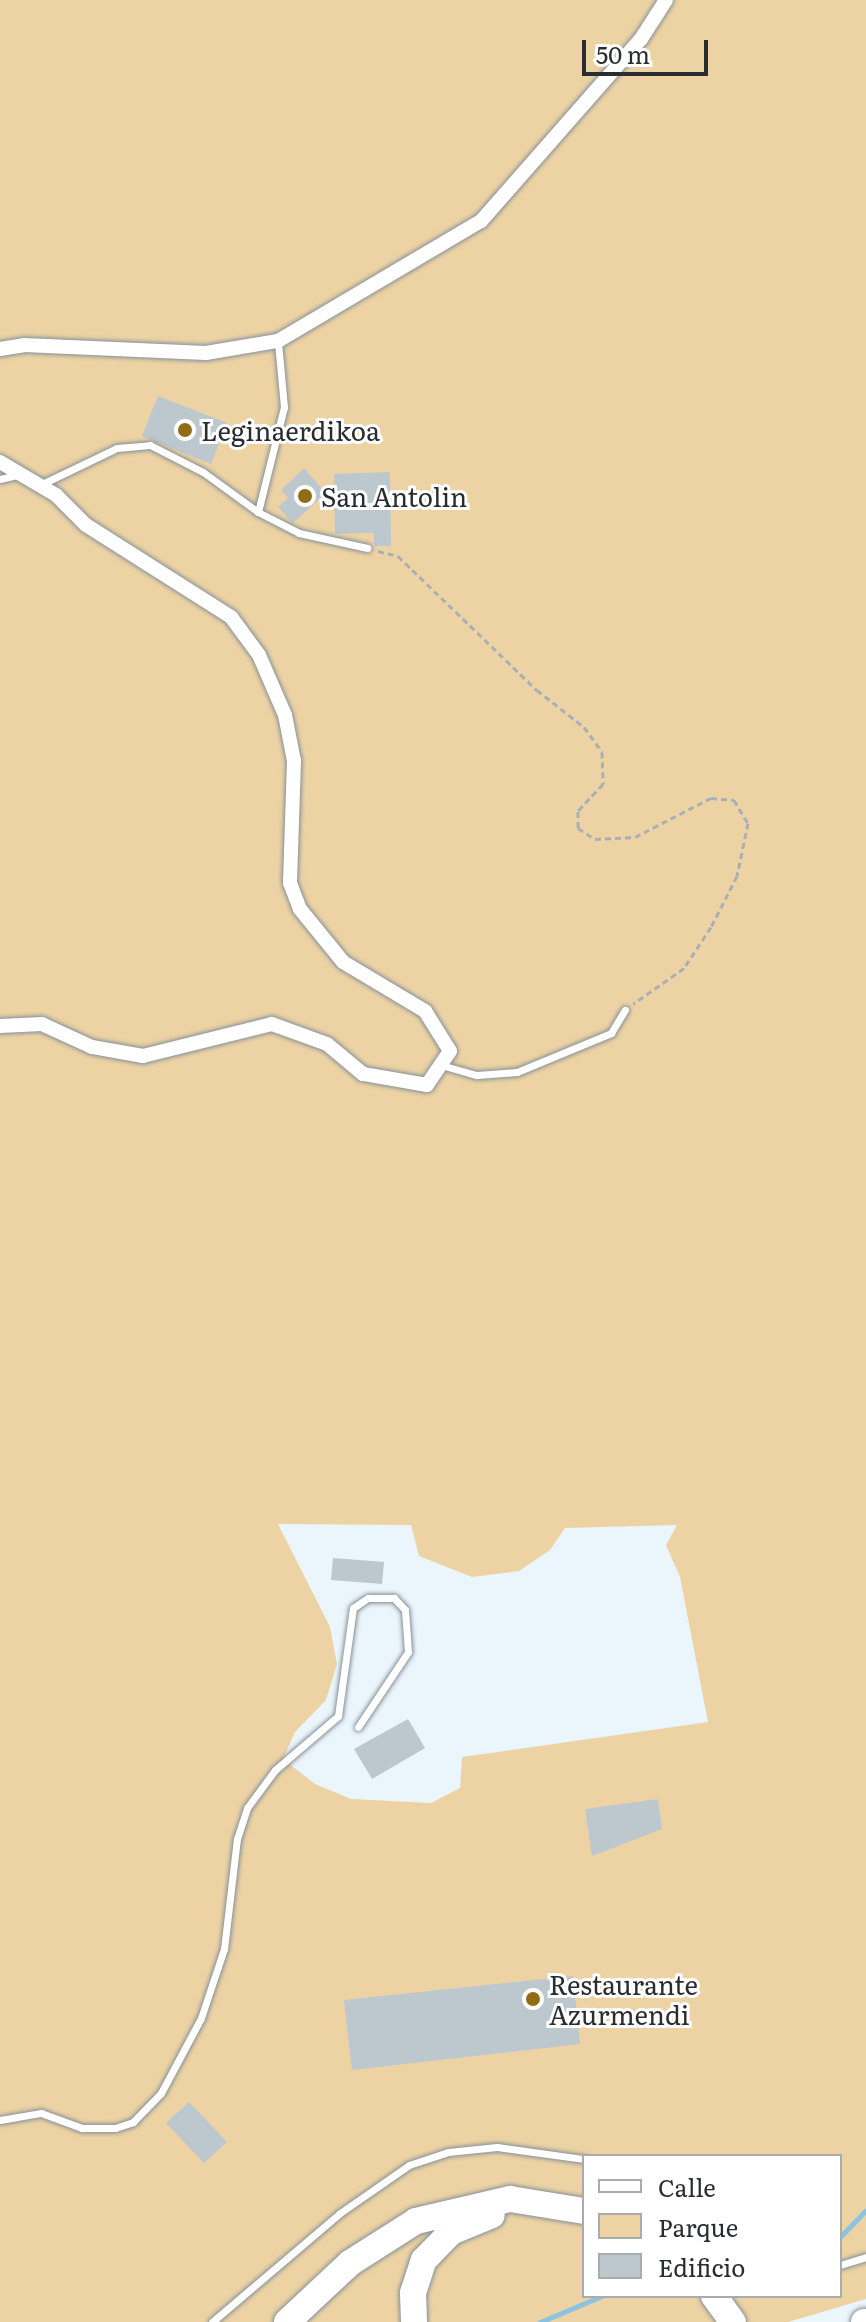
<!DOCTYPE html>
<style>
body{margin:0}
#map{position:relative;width:866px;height:2322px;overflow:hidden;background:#eaf5fc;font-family:Literata,serif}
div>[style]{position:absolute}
.green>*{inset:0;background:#edd3a4}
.stream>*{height:5px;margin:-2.5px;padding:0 2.5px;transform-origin:2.5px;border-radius:2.5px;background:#8cc3e0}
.building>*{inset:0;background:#bcc7ce}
.path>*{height:3px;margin-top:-1.5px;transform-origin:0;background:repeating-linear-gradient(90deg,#a8b0b6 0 6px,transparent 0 10px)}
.roads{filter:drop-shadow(0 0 2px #879298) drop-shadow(0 0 2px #879298)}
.lane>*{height:7px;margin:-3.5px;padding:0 3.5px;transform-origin:3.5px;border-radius:3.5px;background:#fff}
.street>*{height:14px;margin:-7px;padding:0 7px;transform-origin:7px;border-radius:7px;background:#fff}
.highway>*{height:26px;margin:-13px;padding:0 13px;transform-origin:13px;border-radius:13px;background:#fff}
.dots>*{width:22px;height:22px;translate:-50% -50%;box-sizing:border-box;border:4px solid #fff;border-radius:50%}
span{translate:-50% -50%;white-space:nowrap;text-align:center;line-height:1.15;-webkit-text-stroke:6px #fff;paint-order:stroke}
.poi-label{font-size:26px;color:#292d2f}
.left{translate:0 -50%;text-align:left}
.legend{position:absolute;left:582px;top:2154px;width:260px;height:144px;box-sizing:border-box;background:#fff;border:2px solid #a9abac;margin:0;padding:10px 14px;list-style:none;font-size:24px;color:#292d2f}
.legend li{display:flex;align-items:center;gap:16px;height:40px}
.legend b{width:40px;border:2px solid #a9abac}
.scale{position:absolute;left:582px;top:40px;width:126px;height:36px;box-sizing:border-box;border:4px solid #292d2f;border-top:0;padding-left:10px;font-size:24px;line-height:28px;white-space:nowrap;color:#292d2f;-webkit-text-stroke:6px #fff;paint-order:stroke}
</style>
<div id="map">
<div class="green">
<div style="clip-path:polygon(evenodd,0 0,866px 0,866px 2299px,788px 2322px,0 2322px,0 0,278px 1524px,411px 1525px,419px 1556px,472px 1577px,519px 1571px,550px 1550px,565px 1528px,677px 1525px,666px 1545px,680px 1577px,708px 1722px,462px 1757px,460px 1788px,431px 1803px,351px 1799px,315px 1784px,283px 1759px,295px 1732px,326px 1700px,337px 1664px,330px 1627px,278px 1524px,0 0,584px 2156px,840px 2156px,840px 2296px,584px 2296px,584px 2156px)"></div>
</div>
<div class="stream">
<div style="left:840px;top:2237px;width:37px;rotate:-46deg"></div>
<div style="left:540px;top:2322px;width:67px;rotate:-22.8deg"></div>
</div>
<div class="building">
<div style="clip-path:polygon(158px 396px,227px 423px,211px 464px,142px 436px)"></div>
<div style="clip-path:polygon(304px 468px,326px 493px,293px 523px,278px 507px,288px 498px,281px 490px)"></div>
<div style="clip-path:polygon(390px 472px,391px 546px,374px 546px,374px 533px,335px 534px,334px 474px)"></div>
<div style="clip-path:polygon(333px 1558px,384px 1562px,382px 1584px,331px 1580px)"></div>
<div style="clip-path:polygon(408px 1719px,425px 1748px,372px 1779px,354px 1749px)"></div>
<div style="clip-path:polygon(658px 1799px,662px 1829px,592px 1856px,585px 1809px)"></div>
<div style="clip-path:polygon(573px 1976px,580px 2044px,352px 2070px,344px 2000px)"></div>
<div style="clip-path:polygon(189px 2102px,227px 2142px,204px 2163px,166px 2123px)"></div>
</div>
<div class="path">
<div style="left:378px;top:551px;width:21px;rotate:14deg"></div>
<div style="left:398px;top:556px;width:193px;rotate:44deg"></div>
<div style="left:537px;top:690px;width:60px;rotate:38.2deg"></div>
<div style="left:584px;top:727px;width:31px;rotate:54deg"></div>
<div style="left:602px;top:752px;width:32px;rotate:88deg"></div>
<div style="left:603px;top:784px;width:37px;rotate:133deg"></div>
<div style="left:578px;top:811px;width:17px;rotate:90deg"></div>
<div style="left:578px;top:828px;width:20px;rotate:33deg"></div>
<div style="left:595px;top:839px;width:40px;rotate:-2.9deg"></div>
<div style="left:635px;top:837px;width:85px;rotate:-27.2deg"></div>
<div style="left:711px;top:798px;width:23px;rotate:5deg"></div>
<div style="left:734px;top:800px;width:27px;rotate:59deg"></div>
<div style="left:748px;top:823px;width:54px;rotate:101.7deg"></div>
<div style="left:737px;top:876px;width:57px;rotate:117deg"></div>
<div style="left:711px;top:927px;width:49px;rotate:123.4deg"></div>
<div style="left:684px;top:968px;width:62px;rotate:144.8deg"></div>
</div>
<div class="roads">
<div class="lane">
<div style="left:0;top:479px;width:17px;rotate:-13deg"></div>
<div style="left:40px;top:485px;width:85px;rotate:-25.7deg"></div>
<div style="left:117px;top:448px;width:33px;rotate:-5deg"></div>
<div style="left:150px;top:445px;width:59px;rotate:27deg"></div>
<div style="left:203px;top:472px;width:68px;rotate:36deg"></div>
<div style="left:258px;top:512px;width:46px;rotate:27.1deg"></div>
<div style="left:299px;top:533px;width:70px;rotate:12.4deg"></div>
<div style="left:258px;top:512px;width:108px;rotate:-76.1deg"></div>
<div style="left:284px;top:407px;width:65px;rotate:-95.3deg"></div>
<div style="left:441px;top:1065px;width:37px;rotate:16deg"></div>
<div style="left:477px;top:1075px;width:40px;rotate:-4.3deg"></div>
<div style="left:517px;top:1072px;width:102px;rotate:-22.5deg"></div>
<div style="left:611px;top:1033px;width:27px;rotate:-59deg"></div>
<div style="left:0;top:2120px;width:42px;rotate:-9.7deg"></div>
<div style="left:41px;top:2113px;width:44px;rotate:20.1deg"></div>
<div style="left:82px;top:2128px;width:33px"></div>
<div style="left:115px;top:2128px;width:19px;rotate:-18deg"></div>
<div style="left:133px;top:2122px;width:40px;rotate:-46deg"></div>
<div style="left:161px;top:2093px;width:85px;rotate:-61.9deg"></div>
<div style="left:201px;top:2018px;width:73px;rotate:-71.6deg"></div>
<div style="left:224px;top:1949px;width:111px;rotate:-83.3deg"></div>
<div style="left:237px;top:1839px;width:33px;rotate:-72deg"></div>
<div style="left:247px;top:1808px;width:47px;rotate:-53.6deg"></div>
<div style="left:275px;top:1770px;width:83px;rotate:-40.6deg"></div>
<div style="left:338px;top:1716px;width:109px;rotate:-82.1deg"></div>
<div style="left:353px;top:1608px;width:18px;rotate:-34deg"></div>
<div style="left:368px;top:1598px;width:26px"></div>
<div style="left:394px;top:1598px;width:16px;rotate:47deg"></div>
<div style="left:405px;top:1610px;width:42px;rotate:85.9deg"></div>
<div style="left:408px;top:1652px;width:90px;rotate:123.7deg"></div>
<div style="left:840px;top:2265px;width:27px;rotate:-17deg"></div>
<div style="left:212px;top:2322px;width:168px;rotate:-40.4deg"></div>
<div style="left:340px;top:2213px;width:84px;rotate:-34.8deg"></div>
<div style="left:409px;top:2165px;width:41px;rotate:-18.4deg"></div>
<div style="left:448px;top:2152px;width:49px;rotate:-5.8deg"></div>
<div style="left:497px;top:2147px;width:88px;rotate:7.9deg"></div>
</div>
<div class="street">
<div style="left:0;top:349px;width:24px;rotate:-9deg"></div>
<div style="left:24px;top:345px;width:182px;rotate:2.5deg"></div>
<div style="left:206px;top:353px;width:73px;rotate:-9.5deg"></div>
<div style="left:278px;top:341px;width:236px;rotate:-30.6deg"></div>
<div style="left:481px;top:221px;width:242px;rotate:-48.7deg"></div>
<div style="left:641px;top:39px;width:46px;rotate:-57.3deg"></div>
<div style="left:0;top:462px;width:65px;rotate:30.5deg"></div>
<div style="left:56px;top:495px;width:42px;rotate:45deg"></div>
<div style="left:86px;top:525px;width:172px;rotate:32.4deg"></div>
<div style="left:231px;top:617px;width:47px;rotate:53.6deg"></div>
<div style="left:259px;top:655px;width:65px;rotate:66.6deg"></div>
<div style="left:285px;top:715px;width:47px;rotate:78.9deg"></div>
<div style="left:294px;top:761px;width:122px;rotate:91.9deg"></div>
<div style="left:290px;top:883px;width:28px;rotate:69deg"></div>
<div style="left:300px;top:909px;width:68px;rotate:50.9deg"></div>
<div style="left:343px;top:962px;width:96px;rotate:30.9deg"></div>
<div style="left:425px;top:1011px;width:47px;rotate:58deg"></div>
<div style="left:450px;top:1051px;width:41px;rotate:124.1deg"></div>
<div style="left:427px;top:1085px;width:65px;rotate:-170.2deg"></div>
<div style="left:363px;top:1074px;width:47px;rotate:-140.2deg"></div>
<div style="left:327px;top:1044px;width:59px;rotate:-160deg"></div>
<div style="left:272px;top:1024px;width:133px;rotate:166.1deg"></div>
<div style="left:143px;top:1056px;width:52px;rotate:-170deg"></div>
<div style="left:92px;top:1047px;width:55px;rotate:-155.3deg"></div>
<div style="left:42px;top:1024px;width:42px;rotate:177.3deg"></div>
</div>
<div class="highway">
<div style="left:714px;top:2296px;width:32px;rotate:54deg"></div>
<div style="left:287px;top:2322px;width:86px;rotate:-43.1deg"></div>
<div style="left:350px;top:2263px;width:78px;rotate:-32.5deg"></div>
<div style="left:416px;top:2221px;width:97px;rotate:-13.2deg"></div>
<div style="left:510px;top:2199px;width:75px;rotate:9.2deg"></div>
<div style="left:414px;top:2322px;width:29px;rotate:-92deg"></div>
<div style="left:413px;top:2293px;width:35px;rotate:-72deg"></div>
<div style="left:424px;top:2260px;width:39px;rotate:-46deg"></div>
<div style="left:451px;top:2232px;width:44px;rotate:-22.5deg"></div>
<div style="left:864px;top:2322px;width:2px"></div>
</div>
</div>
<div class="dots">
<div style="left:185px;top:430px;background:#926c14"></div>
<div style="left:305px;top:496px;background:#926c14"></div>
<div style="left:533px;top:1999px;background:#926c14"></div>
</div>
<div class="poi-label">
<span class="left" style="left:201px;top:430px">Leginaerdikoa</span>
<span class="left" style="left:321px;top:496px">San Antolin</span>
<span class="left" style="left:549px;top:1999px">Restaurante<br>Azurmendi</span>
</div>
<ul class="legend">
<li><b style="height:10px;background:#fff"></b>Calle</li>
<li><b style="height:22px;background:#edd3a4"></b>Parque</li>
<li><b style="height:22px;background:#bcc7ce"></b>Edificio</li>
</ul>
<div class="scale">50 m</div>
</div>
